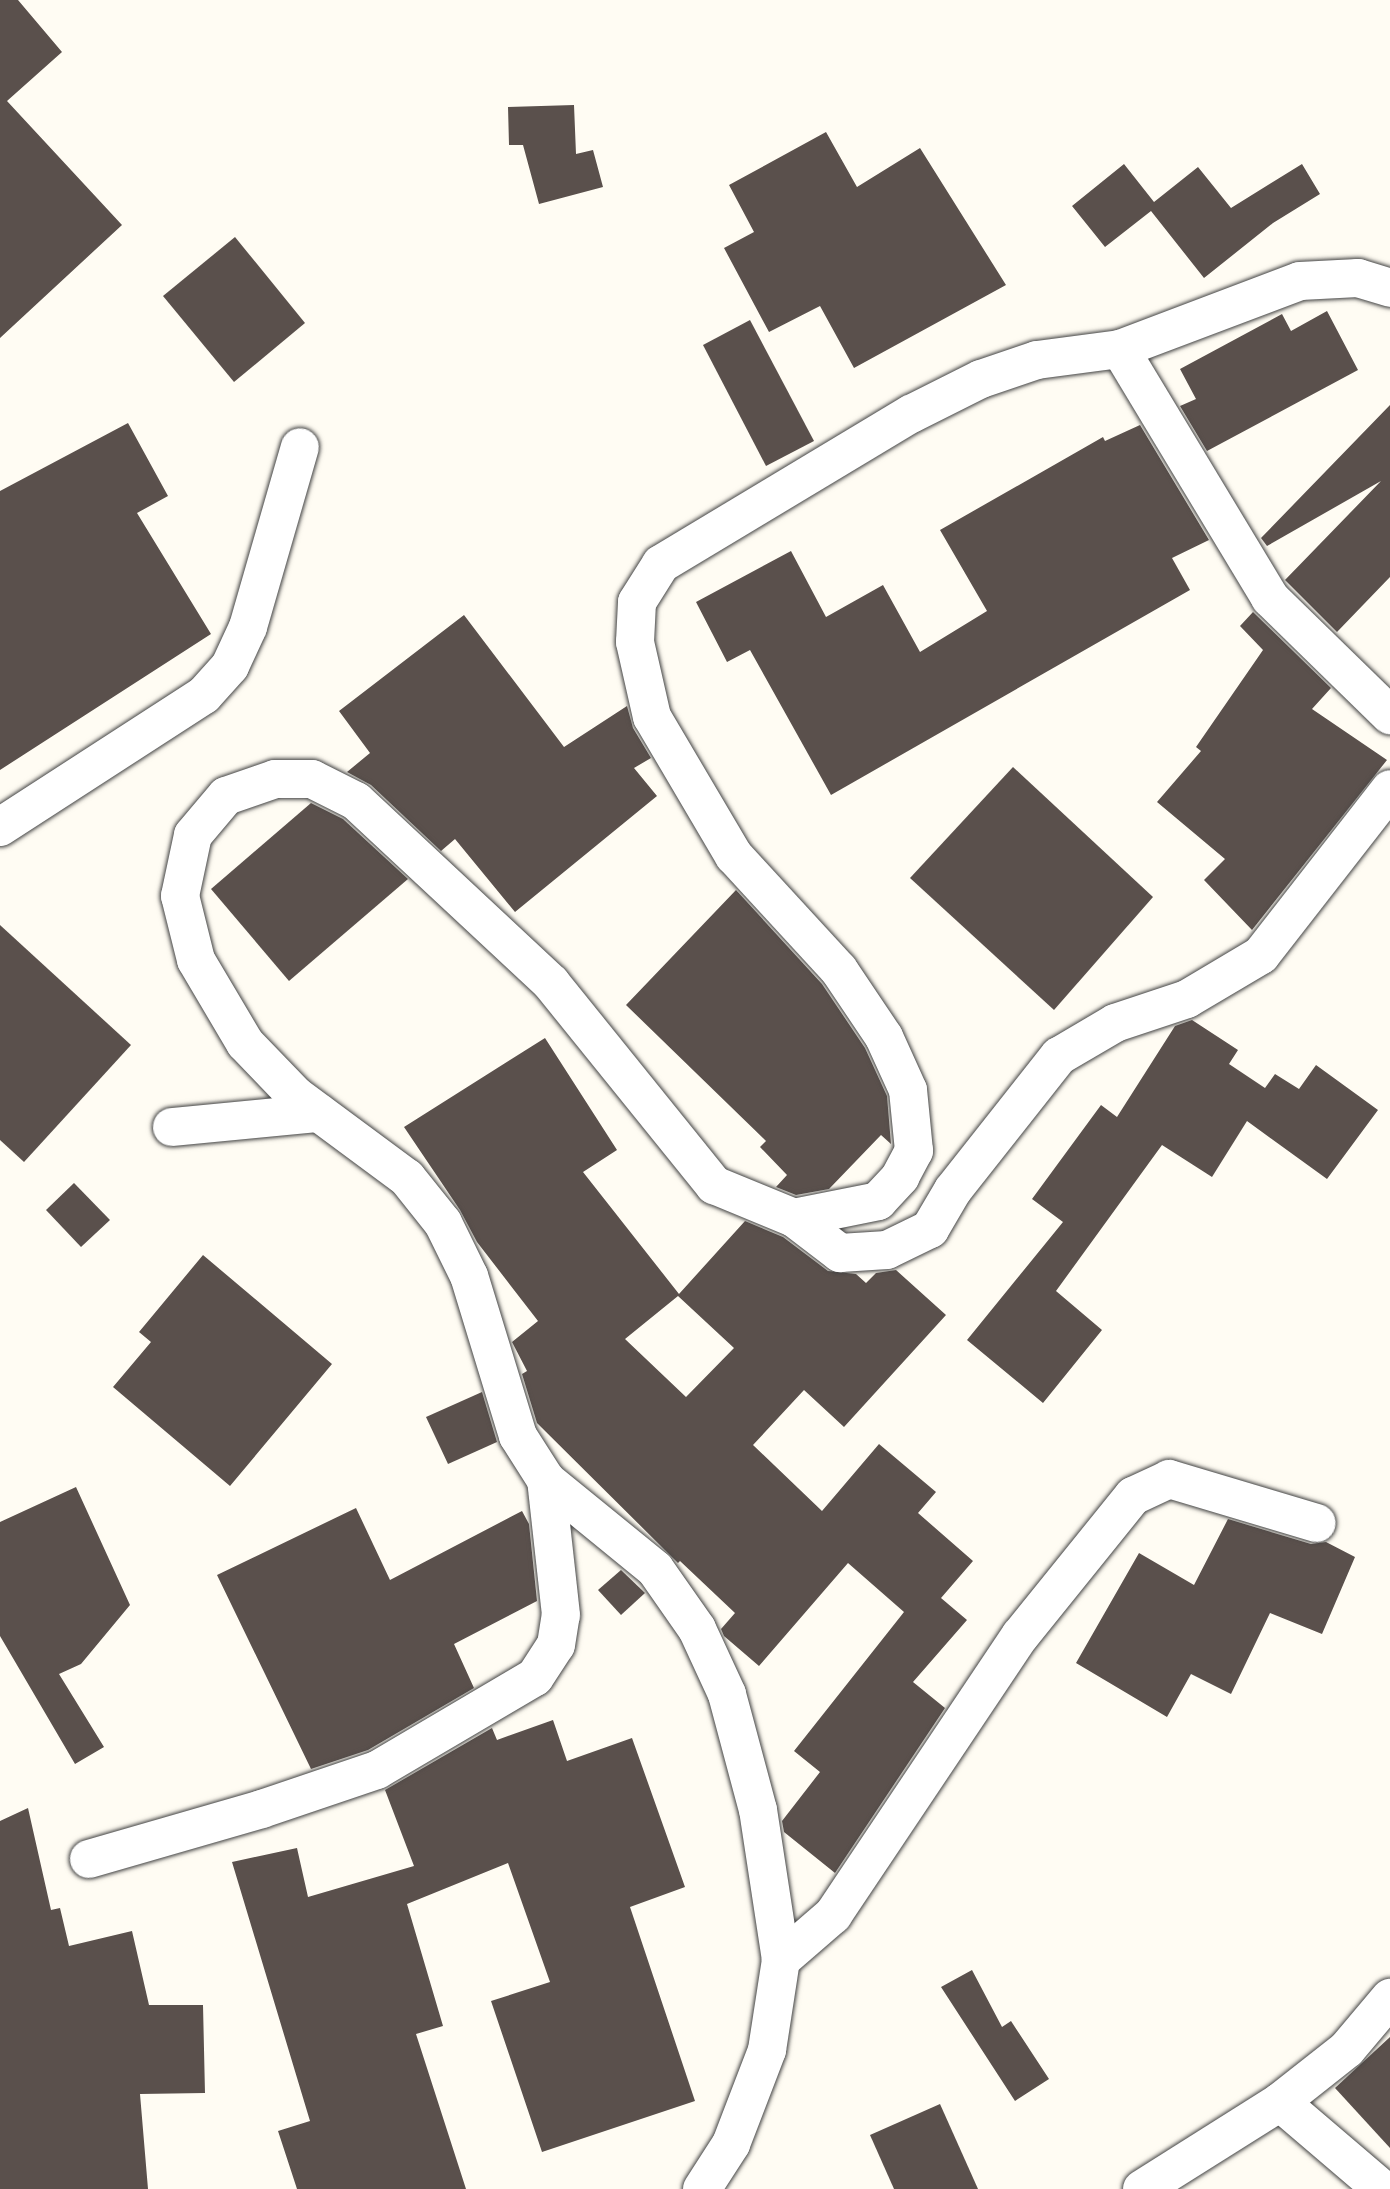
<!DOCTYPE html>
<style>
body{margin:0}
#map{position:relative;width:1390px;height:2189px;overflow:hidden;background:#fffcf3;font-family:Merriweather,serif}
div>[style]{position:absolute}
.building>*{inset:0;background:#5a504c}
.roads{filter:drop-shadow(0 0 2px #434343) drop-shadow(0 0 2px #434343)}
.street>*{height:38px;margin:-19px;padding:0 19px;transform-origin:19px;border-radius:19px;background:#fff}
span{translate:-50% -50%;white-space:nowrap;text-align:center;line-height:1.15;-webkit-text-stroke:7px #fff;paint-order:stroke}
</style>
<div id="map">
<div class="building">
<div style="clip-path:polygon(0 0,18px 0,62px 52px,7px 101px,122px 225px,0 338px)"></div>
<div style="clip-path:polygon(574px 105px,576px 154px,593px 150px,603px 187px,539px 204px,523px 145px,509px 145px,508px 107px)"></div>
<div style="clip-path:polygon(826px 132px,857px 187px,920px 148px,1006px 285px,854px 368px,820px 306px,769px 332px,724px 248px,754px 232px,729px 185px)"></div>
<div style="clip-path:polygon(1124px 164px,1154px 202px,1198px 167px,1231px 208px,1302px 164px,1320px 194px,1273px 223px,1204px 278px,1151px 211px,1105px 247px,1072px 206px)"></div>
<div style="clip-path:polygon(235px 237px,305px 323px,234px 382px,163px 296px)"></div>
<div style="clip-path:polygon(1327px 311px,1358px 370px,1207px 451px,1180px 406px,1196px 399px,1180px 369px,1282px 314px,1291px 331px)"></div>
<div style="clip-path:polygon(750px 320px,814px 441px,766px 466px,703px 345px)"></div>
<div style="clip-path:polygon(1390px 405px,1390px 577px,1337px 632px,1362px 657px,1285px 580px,1381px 481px,1267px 546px,1261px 538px)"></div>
<div style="clip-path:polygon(128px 423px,168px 496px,137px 513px,211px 634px,0 770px,0 491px)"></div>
<div style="clip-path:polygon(1140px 425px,1209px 540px,1172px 558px,1190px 590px,831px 795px,750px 650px,727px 662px,696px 602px,791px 551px,826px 617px,883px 585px,920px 652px,987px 611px,940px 530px,1103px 437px,1105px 441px)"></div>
<div style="clip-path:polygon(1253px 612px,1331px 688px,1312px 709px,1387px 760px,1252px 930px,1204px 880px,1225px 859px,1157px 802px,1201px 751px,1196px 747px,1263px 650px,1240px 626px)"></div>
<div style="clip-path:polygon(464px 615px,564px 747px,627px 706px,633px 728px,651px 758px,634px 768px,657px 796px,515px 912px,455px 839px,441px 851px,371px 785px,347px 772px,370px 753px,339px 711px)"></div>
<div style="clip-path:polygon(1013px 767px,1153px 897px,1054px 1010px,910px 878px)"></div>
<div style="clip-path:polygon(311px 803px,343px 819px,408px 879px,289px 981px,211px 889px)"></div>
<div style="clip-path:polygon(736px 890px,822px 984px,865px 1048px,887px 1096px,891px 1144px,881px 1135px,829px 1189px,796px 1195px,776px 1187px,787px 1175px,760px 1147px,766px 1141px,626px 1005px)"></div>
<div style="clip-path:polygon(0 925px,131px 1045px,24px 1162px,0 1140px)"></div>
<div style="clip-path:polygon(1192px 1020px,1238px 1050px,1229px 1064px,1265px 1088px,1275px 1074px,1299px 1089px,1316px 1065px,1378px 1110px,1327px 1179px,1247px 1121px,1212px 1177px,1162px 1145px,1056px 1291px,1102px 1330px,1043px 1403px,967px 1340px,1063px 1222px,1032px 1199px,1101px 1105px,1117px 1117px,1175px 1026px)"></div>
<div style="clip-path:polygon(evenodd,545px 1038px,617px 1150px,583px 1172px,679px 1294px,745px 1221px,783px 1237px,828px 1271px,856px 1274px,866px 1283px,876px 1273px,896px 1270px,946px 1315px,844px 1427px,804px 1390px,753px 1445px,822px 1511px,879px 1444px,936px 1492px,918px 1513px,973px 1561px,941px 1598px,967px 1620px,913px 1682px,945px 1708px,835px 1873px,784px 1832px,782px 1821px,820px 1772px,794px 1751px,904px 1612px,848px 1563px,759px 1666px,724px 1636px,721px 1629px,735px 1613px,680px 1561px,678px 1563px,537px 1423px,522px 1374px,527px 1371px,512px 1342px,538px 1321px,477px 1242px,460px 1210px,404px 1127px,545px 1038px,678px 1296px,734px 1348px,686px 1397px,625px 1339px,678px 1296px)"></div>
<div style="clip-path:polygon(74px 1183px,110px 1220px,81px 1247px,46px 1210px)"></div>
<div style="clip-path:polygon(203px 1255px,332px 1364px,230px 1486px,113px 1387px,151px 1342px,139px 1332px)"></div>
<div style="clip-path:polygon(482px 1392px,497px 1442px,448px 1464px,426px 1417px)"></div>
<div style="clip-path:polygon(76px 1487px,130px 1605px,81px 1664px,59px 1674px,104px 1747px,75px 1764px,0 1636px,0 1522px)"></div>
<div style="clip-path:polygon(356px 1508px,390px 1580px,522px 1511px,529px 1524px,537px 1601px,454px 1644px,474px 1688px,368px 1750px,311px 1769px,217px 1575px)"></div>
<div style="clip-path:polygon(1228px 1519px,1311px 1544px,1326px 1542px,1355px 1557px,1322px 1634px,1270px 1613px,1231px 1694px,1191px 1674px,1167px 1717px,1076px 1663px,1139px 1553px,1194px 1585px)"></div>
<div style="clip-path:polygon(621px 1570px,645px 1593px,621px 1615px,598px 1590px)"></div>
<div style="clip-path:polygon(553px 1720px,567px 1761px,632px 1738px,685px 1887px,630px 1907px,695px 2101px,542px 2152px,491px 2001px,550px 1982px,508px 1863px,407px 1904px,443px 2026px,416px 2034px,466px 2189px,297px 2189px,278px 2131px,310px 2121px,232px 1862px,297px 1848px,308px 1897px,414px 1866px,385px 1790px,492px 1728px,497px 1740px)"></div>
<div style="clip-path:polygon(28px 1808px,51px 1910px,60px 1908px,69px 1946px,132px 1931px,149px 2005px,203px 2005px,205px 2093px,140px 2094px,148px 2189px,0 2189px,0 1821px)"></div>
<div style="clip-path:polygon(972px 1970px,1002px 2027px,1011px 2021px,1049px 2079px,1015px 2101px,941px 1987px)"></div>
<div style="clip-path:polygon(1390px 2037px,1390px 2148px,1335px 2088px)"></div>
<div style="clip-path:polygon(940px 2104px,978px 2189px,894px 2189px,870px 2135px)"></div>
</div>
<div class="roads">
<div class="street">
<div style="left:1120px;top:349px;width:291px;rotate:58.9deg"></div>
<div style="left:1270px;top:598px;width:168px;rotate:44.3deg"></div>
<div style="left:0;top:827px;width:243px;rotate:-32.9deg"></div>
<div style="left:204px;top:695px;width:39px;rotate:-48deg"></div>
<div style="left:230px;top:666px;width:43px;rotate:-65.2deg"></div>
<div style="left:248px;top:627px;width:187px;rotate:-73.9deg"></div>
<div style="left:172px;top:1127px;width:147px;rotate:-5.5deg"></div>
<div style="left:794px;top:1218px;width:86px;rotate:-11.4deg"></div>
<div style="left:878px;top:1201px;width:33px;rotate:-47deg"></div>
<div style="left:900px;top:1177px;width:30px;rotate:-62deg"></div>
<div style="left:914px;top:1151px;width:61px;rotate:-95.6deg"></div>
<div style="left:908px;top:1090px;width:58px;rotate:-114.4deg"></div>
<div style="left:884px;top:1037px;width:81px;rotate:-123.9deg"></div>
<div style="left:839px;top:970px;width:155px;rotate:-132.6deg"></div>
<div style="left:734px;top:856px;width:161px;rotate:-120.5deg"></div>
<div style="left:652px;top:717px;width:77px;rotate:-102.8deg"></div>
<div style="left:635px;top:642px;width:40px;rotate:-87.1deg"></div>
<div style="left:637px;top:602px;width:45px;rotate:-57.7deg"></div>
<div style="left:661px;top:564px;width:292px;rotate:-31deg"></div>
<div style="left:911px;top:414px;width:78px;rotate:-26.6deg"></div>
<div style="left:981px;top:379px;width:59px;rotate:-18.7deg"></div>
<div style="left:1037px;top:360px;width:84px;rotate:-7.5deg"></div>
<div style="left:1120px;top:349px;width:192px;rotate:-20.7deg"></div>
<div style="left:1300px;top:281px;width:58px;rotate:-3deg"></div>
<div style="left:1358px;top:278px;width:34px;rotate:17deg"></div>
<div style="left:89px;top:1859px;width:180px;rotate:-16.1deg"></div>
<div style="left:262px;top:1809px;width:121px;rotate:-18.7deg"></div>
<div style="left:377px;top:1770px;width:183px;rotate:-30.5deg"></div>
<div style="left:535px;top:1677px;width:38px;rotate:-57deg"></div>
<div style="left:556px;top:1645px;width:30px;rotate:-81deg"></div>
<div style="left:561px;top:1615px;width:136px;rotate:-96.3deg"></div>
<div style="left:781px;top:1960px;width:69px;rotate:-40.9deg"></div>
<div style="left:833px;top:1915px;width:336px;rotate:-56.2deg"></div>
<div style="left:1020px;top:1636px;width:180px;rotate:-51.1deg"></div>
<div style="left:1133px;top:1496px;width:40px;rotate:-25deg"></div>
<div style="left:1169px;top:1479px;width:154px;rotate:16.6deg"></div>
<div style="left:1280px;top:2102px;width:134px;rotate:40.5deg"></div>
<div style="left:702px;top:2189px;width:54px;rotate:-57.2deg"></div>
<div style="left:731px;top:2144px;width:101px;rotate:-69deg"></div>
<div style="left:767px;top:2050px;width:91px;rotate:-81.2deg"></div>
<div style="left:781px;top:1960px;width:152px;rotate:-98.7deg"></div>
<div style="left:758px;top:1810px;width:120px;rotate:-105deg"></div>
<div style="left:727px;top:1694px;width:72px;rotate:-114.8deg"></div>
<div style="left:697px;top:1629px;width:73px;rotate:-125deg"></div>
<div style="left:655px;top:1569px;width:141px;rotate:-140.8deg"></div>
<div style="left:546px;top:1480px;width:52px;rotate:-122.5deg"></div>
<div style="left:518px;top:1436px;width:167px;rotate:-107deg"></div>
<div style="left:469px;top:1276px;width:59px;rotate:-116.1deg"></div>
<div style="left:443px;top:1223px;width:58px;rotate:-128.7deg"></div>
<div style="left:407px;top:1178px;width:139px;rotate:-143.5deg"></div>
<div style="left:295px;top:1095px;width:72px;rotate:-133.9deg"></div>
<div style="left:245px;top:1043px;width:96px;rotate:-120.6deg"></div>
<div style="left:196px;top:960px;width:66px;rotate:-104deg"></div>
<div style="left:180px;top:896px;width:62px;rotate:-78deg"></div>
<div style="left:193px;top:835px;width:51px;rotate:-49.8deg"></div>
<div style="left:226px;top:796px;width:52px;rotate:-19.1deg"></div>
<div style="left:275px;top:779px;width:37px"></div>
<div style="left:312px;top:779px;width:49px;rotate:26.6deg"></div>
<div style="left:356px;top:801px;width:267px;rotate:43deg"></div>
<div style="left:551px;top:983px;width:260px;rotate:51.1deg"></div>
<div style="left:714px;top:1185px;width:87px;rotate:22.4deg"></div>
<div style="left:794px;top:1218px;width:58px;rotate:37.3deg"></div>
<div style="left:840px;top:1253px;width:47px;rotate:-3.7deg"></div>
<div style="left:887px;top:1250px;width:48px;rotate:-26deg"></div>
<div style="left:930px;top:1229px;width:45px;rotate:-59.5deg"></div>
<div style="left:953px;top:1190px;width:171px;rotate:-51.7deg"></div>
<div style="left:1059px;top:1056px;width:65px;rotate:-30.5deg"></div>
<div style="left:1115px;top:1023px;width:76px;rotate:-18.4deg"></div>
<div style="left:1187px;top:999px;width:86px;rotate:-30.7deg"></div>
<div style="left:1261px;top:955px;width:210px;rotate:-52.1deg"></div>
<div style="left:1142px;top:2189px;width:163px;rotate:-32.2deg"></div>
<div style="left:1280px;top:2102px;width:85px;rotate:-38.3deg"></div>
<div style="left:1347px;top:2049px;width:67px;rotate:-49.9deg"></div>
</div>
</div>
</div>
